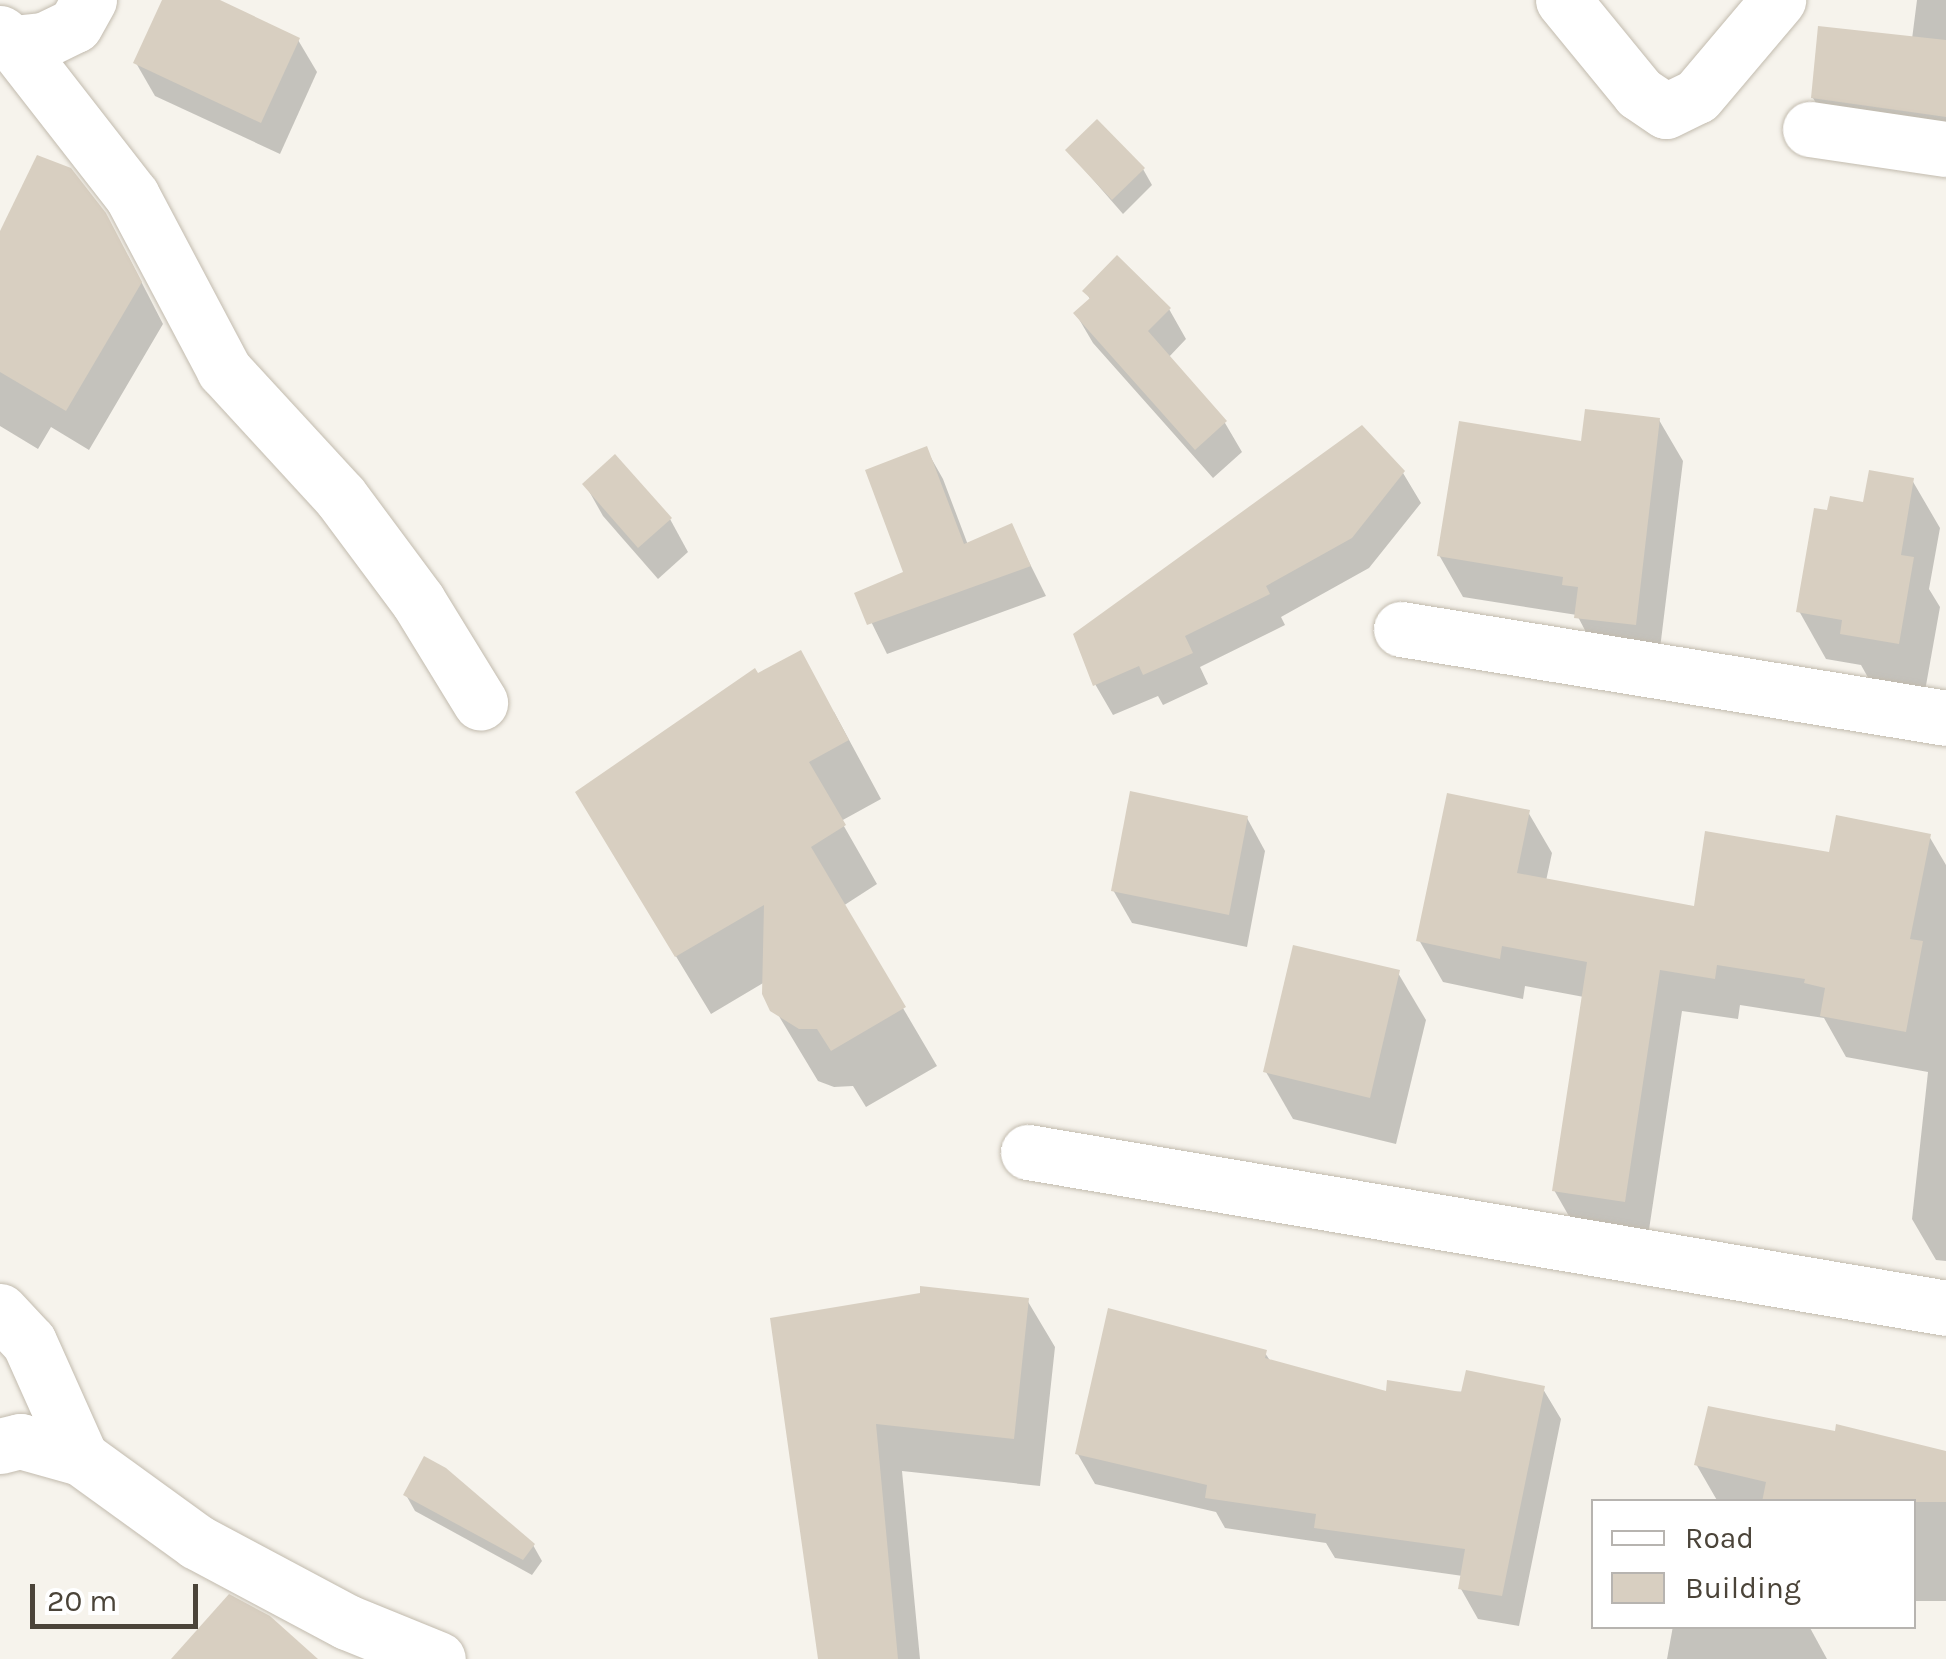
<!DOCTYPE html>
<style>
body{margin:0}
#map{position:relative;width:1946px;height:1659px;overflow:hidden;background:#f6f3ec;font-family:Karla,sans-serif}
div>[style]{position:absolute}
.shadow>*{inset:0;background:#0003}
.building>*{inset:0;background:#d8cfc1}
.roads{filter:drop-shadow(0 0 2px #c2bbae) drop-shadow(0 0 2px #c2bbae)}
.minor>*{height:55px;margin:-27.5px;padding:0 27.5px;transform-origin:27.5px;border-radius:27.5px;background:#fff}
span{translate:-50% -50%;white-space:nowrap;text-align:center;line-height:1.15;-webkit-text-stroke:9px #fff;paint-order:stroke}
.legend{position:absolute;left:1591px;top:1499px;width:325px;height:130px;box-sizing:border-box;background:#fff;border:2px solid #b7b4b0;margin:0;padding:12px 18px;list-style:none;font-size:30px;color:#4b4439}
.legend li{display:flex;align-items:center;gap:20px;height:50px}
.legend b{width:50px;border:2px solid #b7b4b0}
.scale{position:absolute;left:30px;top:1584px;width:168px;height:45px;box-sizing:border-box;border:5px solid #4b4439;border-top:0;padding-left:12px;font-size:30px;line-height:35px;white-space:nowrap;color:#4b4439;-webkit-text-stroke:8px #fff;paint-order:stroke}
</style>
<div id="map">
<div class="shadow">
<div style="clip-path:polygon(165px 0,214px 0,298px 40px,317px 72px,280px 154px,155px 96px,136px 63px)"></div>
<div style="clip-path:polygon(1917px 0,1946px 0,1946px 154px,1837px 139px,1813px 98px,1912px 39px)"></div>
<div style="clip-path:polygon(1068px 151px,1143px 169px,1152px 185px,1123px 214px)"></div>
<div style="clip-path:polygon(0 245px,128px 256px,163px 324px,89px 450px,51px 427px,38px 449px,0 426px)"></div>
<div style="clip-path:polygon(1086px 292px,1169px 309px,1186px 339px,1168px 358px,1225px 423px,1242px 452px,1213px 478px,1093px 343px,1076px 314px,1091px 301px)"></div>
<div style="clip-path:polygon(1659px 420px,1683px 461px,1658px 665px,1600px 659px,1577px 615px,1463px 597px,1439px 555px,1583px 444px)"></div>
<div style="clip-path:polygon(926px 449px,943px 479px,968px 545px,1011px 526px,1046px 596px,887px 654px,858px 595px,906px 573px)"></div>
<div style="clip-path:polygon(1403px 473px,1421px 503px,1369px 568px,1281px 617px,1285px 625px,1200px 667px,1208px 684px,1163px 705px,1158px 696px,1113px 715px,1095px 684px)"></div>
<div style="clip-path:polygon(1912px 480px,1940px 528px,1929px 589px,1940px 607px,1925px 691px,1870px 681px,1861px 665px,1826px 659px,1799px 611px,1829px 513px,1865px 505px)"></div>
<div style="clip-path:polygon(585px 484px,670px 519px,688px 552px,658px 579px,603px 516px)"></div>
<div style="clip-path:polygon(834px 712px,881px 799px,841px 821px,877px 884px,843px 906px,937px 1066px,866px 1107px,853px 1086px,834px 1087px,818px 1081px,765px 993px,765px 982px,711px 1014px,612px 851px)"></div>
<div style="clip-path:polygon(1528px 812px,1552px 853px,1546px 881px,1696px 909px,1831px 855px,1929px 836px,1946px 865px,1946px 1261px,1936px 1260px,1912px 1219px,1928px 1072px,1846px 1057px,1824px 1018px,1740px 1005px,1738px 1019px,1682px 1011px,1647px 1243px,1578px 1232px,1554px 1190px,1584px 997px,1525px 986px,1523px 999px,1443px 982px,1419px 940px)"></div>
<div style="clip-path:polygon(1247px 818px,1265px 851px,1247px 947px,1132px 923px,1113px 890px)"></div>
<div style="clip-path:polygon(1398px 973px,1426px 1020px,1396px 1144px,1293px 1119px,1266px 1072px)"></div>
<div style="clip-path:polygon(1027px 1300px,1055px 1347px,1040px 1486px,902px 1471px,920px 1659px,820px 1659px,773px 1320px)"></div>
<div style="clip-path:polygon(1265px 1353px,1271px 1362px,1388px 1394px,1543px 1389px,1561px 1419px,1519px 1626px,1478px 1619px,1461px 1589px,1463px 1576px,1335px 1558px,1326px 1543px,1225px 1528px,1216px 1512px,1095px 1484px,1077px 1453px)"></div>
<div style="clip-path:polygon(1946px 1454px,1946px 1601px,1914px 1601px,1914px 1502px,1718px 1502px,1696px 1464px)"></div>
<div style="clip-path:polygon(406px 1495px,533px 1545px,542px 1561px,532px 1575px,415px 1511px)"></div>
<div style="clip-path:polygon(1673px 1626px,1809px 1626px,1827px 1659px,1667px 1659px)"></div>
</div>
<div class="building">
<div style="clip-path:polygon(162px 0,220px 0,300px 38px,261px 123px,133px 63px)"></div>
<div style="clip-path:polygon(1818px 26px,1946px 40px,1946px 117px,1811px 98px)"></div>
<div style="clip-path:polygon(1097px 119px,1145px 168px,1112px 200px,1065px 150px)"></div>
<div style="clip-path:polygon(37px 155px,71px 168px,106px 213px,142px 282px,66px 411px,0 372px,0 231px)"></div>
<div style="clip-path:polygon(1117px 255px,1171px 308px,1148px 331px,1227px 421px,1195px 450px,1073px 313px,1090px 298px,1082px 291px)"></div>
<div style="clip-path:polygon(1585px 409px,1660px 418px,1636px 625px,1574px 618px,1578px 587px,1562px 585px,1563px 577px,1437px 556px,1459px 421px,1581px 441px)"></div>
<div style="clip-path:polygon(1362px 425px,1405px 471px,1352px 538px,1266px 586px,1270px 594px,1185px 636px,1193px 653px,1143px 675px,1139px 666px,1093px 686px,1073px 634px)"></div>
<div style="clip-path:polygon(927px 446px,964px 544px,1012px 523px,1031px 566px,867px 625px,854px 593px,903px 572px,865px 470px)"></div>
<div style="clip-path:polygon(615px 454px,672px 518px,638px 548px,582px 484px)"></div>
<div style="clip-path:polygon(1869px 470px,1914px 478px,1901px 555px,1914px 557px,1899px 644px,1840px 634px,1842px 620px,1796px 612px,1814px 508px,1827px 510px,1830px 496px,1863px 502px)"></div>
<div style="clip-path:polygon(801px 650px,849px 740px,809px 762px,846px 825px,811px 847px,906px 1007px,831px 1051px,817px 1029px,799px 1029px,770px 1011px,762px 994px,764px 905px,675px 957px,575px 792px,755px 668px,758px 673px)"></div>
<div style="clip-path:polygon(1130px 791px,1248px 816px,1229px 915px,1111px 891px)"></div>
<div style="clip-path:polygon(1447px 793px,1530px 810px,1517px 873px,1694px 906px,1705px 831px,1829px 852px,1836px 815px,1931px 834px,1910px 939px,1923px 941px,1906px 1032px,1820px 1016px,1825px 988px,1804px 983px,1805px 979px,1717px 965px,1715px 979px,1660px 970px,1625px 1202px,1552px 1191px,1587px 962px,1502px 946px,1500px 959px,1416px 941px)"></div>
<div style="clip-path:polygon(1293px 945px,1400px 970px,1370px 1098px,1263px 1072px)"></div>
<div style="clip-path:polygon(920px 1286px,1029px 1298px,1014px 1439px,876px 1424px,898px 1659px,818px 1659px,770px 1318px,920px 1293px)"></div>
<div style="clip-path:polygon(1108px 1308px,1267px 1350px,1265px 1358px,1386px 1391px,1387px 1380px,1461px 1392px,1466px 1370px,1545px 1386px,1502px 1596px,1458px 1589px,1465px 1549px,1314px 1528px,1316px 1514px,1205px 1498px,1207px 1485px,1075px 1454px)"></div>
<div style="clip-path:polygon(1708px 1406px,1835px 1431px,1836px 1424px,1946px 1451px,1946px 1502px,1762px 1502px,1766px 1482px,1694px 1465px)"></div>
<div style="clip-path:polygon(424px 1456px,446px 1468px,535px 1544px,523px 1560px,403px 1495px)"></div>
<div style="clip-path:polygon(229px 1594px,270px 1616px,318px 1659px,171px 1659px)"></div>
</div>
<div class="roads">
<div class="minor">
<div style="left:1563px;top:0;width:120px;rotate:50.7deg"></div>
<div style="left:1639px;top:93px;width:32px;rotate:34deg"></div>
<div style="left:1666px;top:111px;width:34px;rotate:-26deg"></div>
<div style="left:1697px;top:96px;width:126px;rotate:-49.8deg"></div>
<div style="left:0;top:33px;width:16px;rotate:38deg"></div>
<div style="left:13px;top:43px;width:31px;rotate:-6deg"></div>
<div style="left:44px;top:40px;width:34px;rotate:-26deg"></div>
<div style="left:75px;top:25px;width:29px;rotate:-61deg"></div>
<div style="left:13px;top:43px;width:194px;rotate:52.1deg"></div>
<div style="left:132px;top:196px;width:197px;rotate:62.1deg"></div>
<div style="left:224px;top:370px;width:171px;rotate:47.4deg"></div>
<div style="left:340px;top:496px;width:131px;rotate:53.4deg"></div>
<div style="left:418px;top:601px;width:119px;rotate:58.5deg"></div>
<div style="left:1810px;top:129px;width:137px;rotate:8.4deg"></div>
<div style="left:1401px;top:629px;width:552px;rotate:9.27deg"></div>
<div style="left:1028px;top:1152px;width:931px;rotate:9.64deg"></div>
<div style="left:0;top:1311px;width:42px;rotate:46.9deg"></div>
<div style="left:29px;top:1342px;width:127px;rotate:65.9deg"></div>
<div style="left:0;top:1446px;width:21px;rotate:-14deg"></div>
<div style="left:20px;top:1441px;width:63px;rotate:15.6deg"></div>
<div style="left:81px;top:1458px;width:143px;rotate:35.9deg"></div>
<div style="left:197px;top:1542px;width:170px;rotate:28.1deg"></div>
<div style="left:347px;top:1622px;width:98px;rotate:22.1deg"></div>
</div>
</div>
<ul class="legend">
<li><b style="height:12px;background:#fff"></b>Road</li>
<li><b style="height:28px;background:#d8cfc1"></b>Building</li>
</ul>
<div class="scale">20 m</div>
</div>
